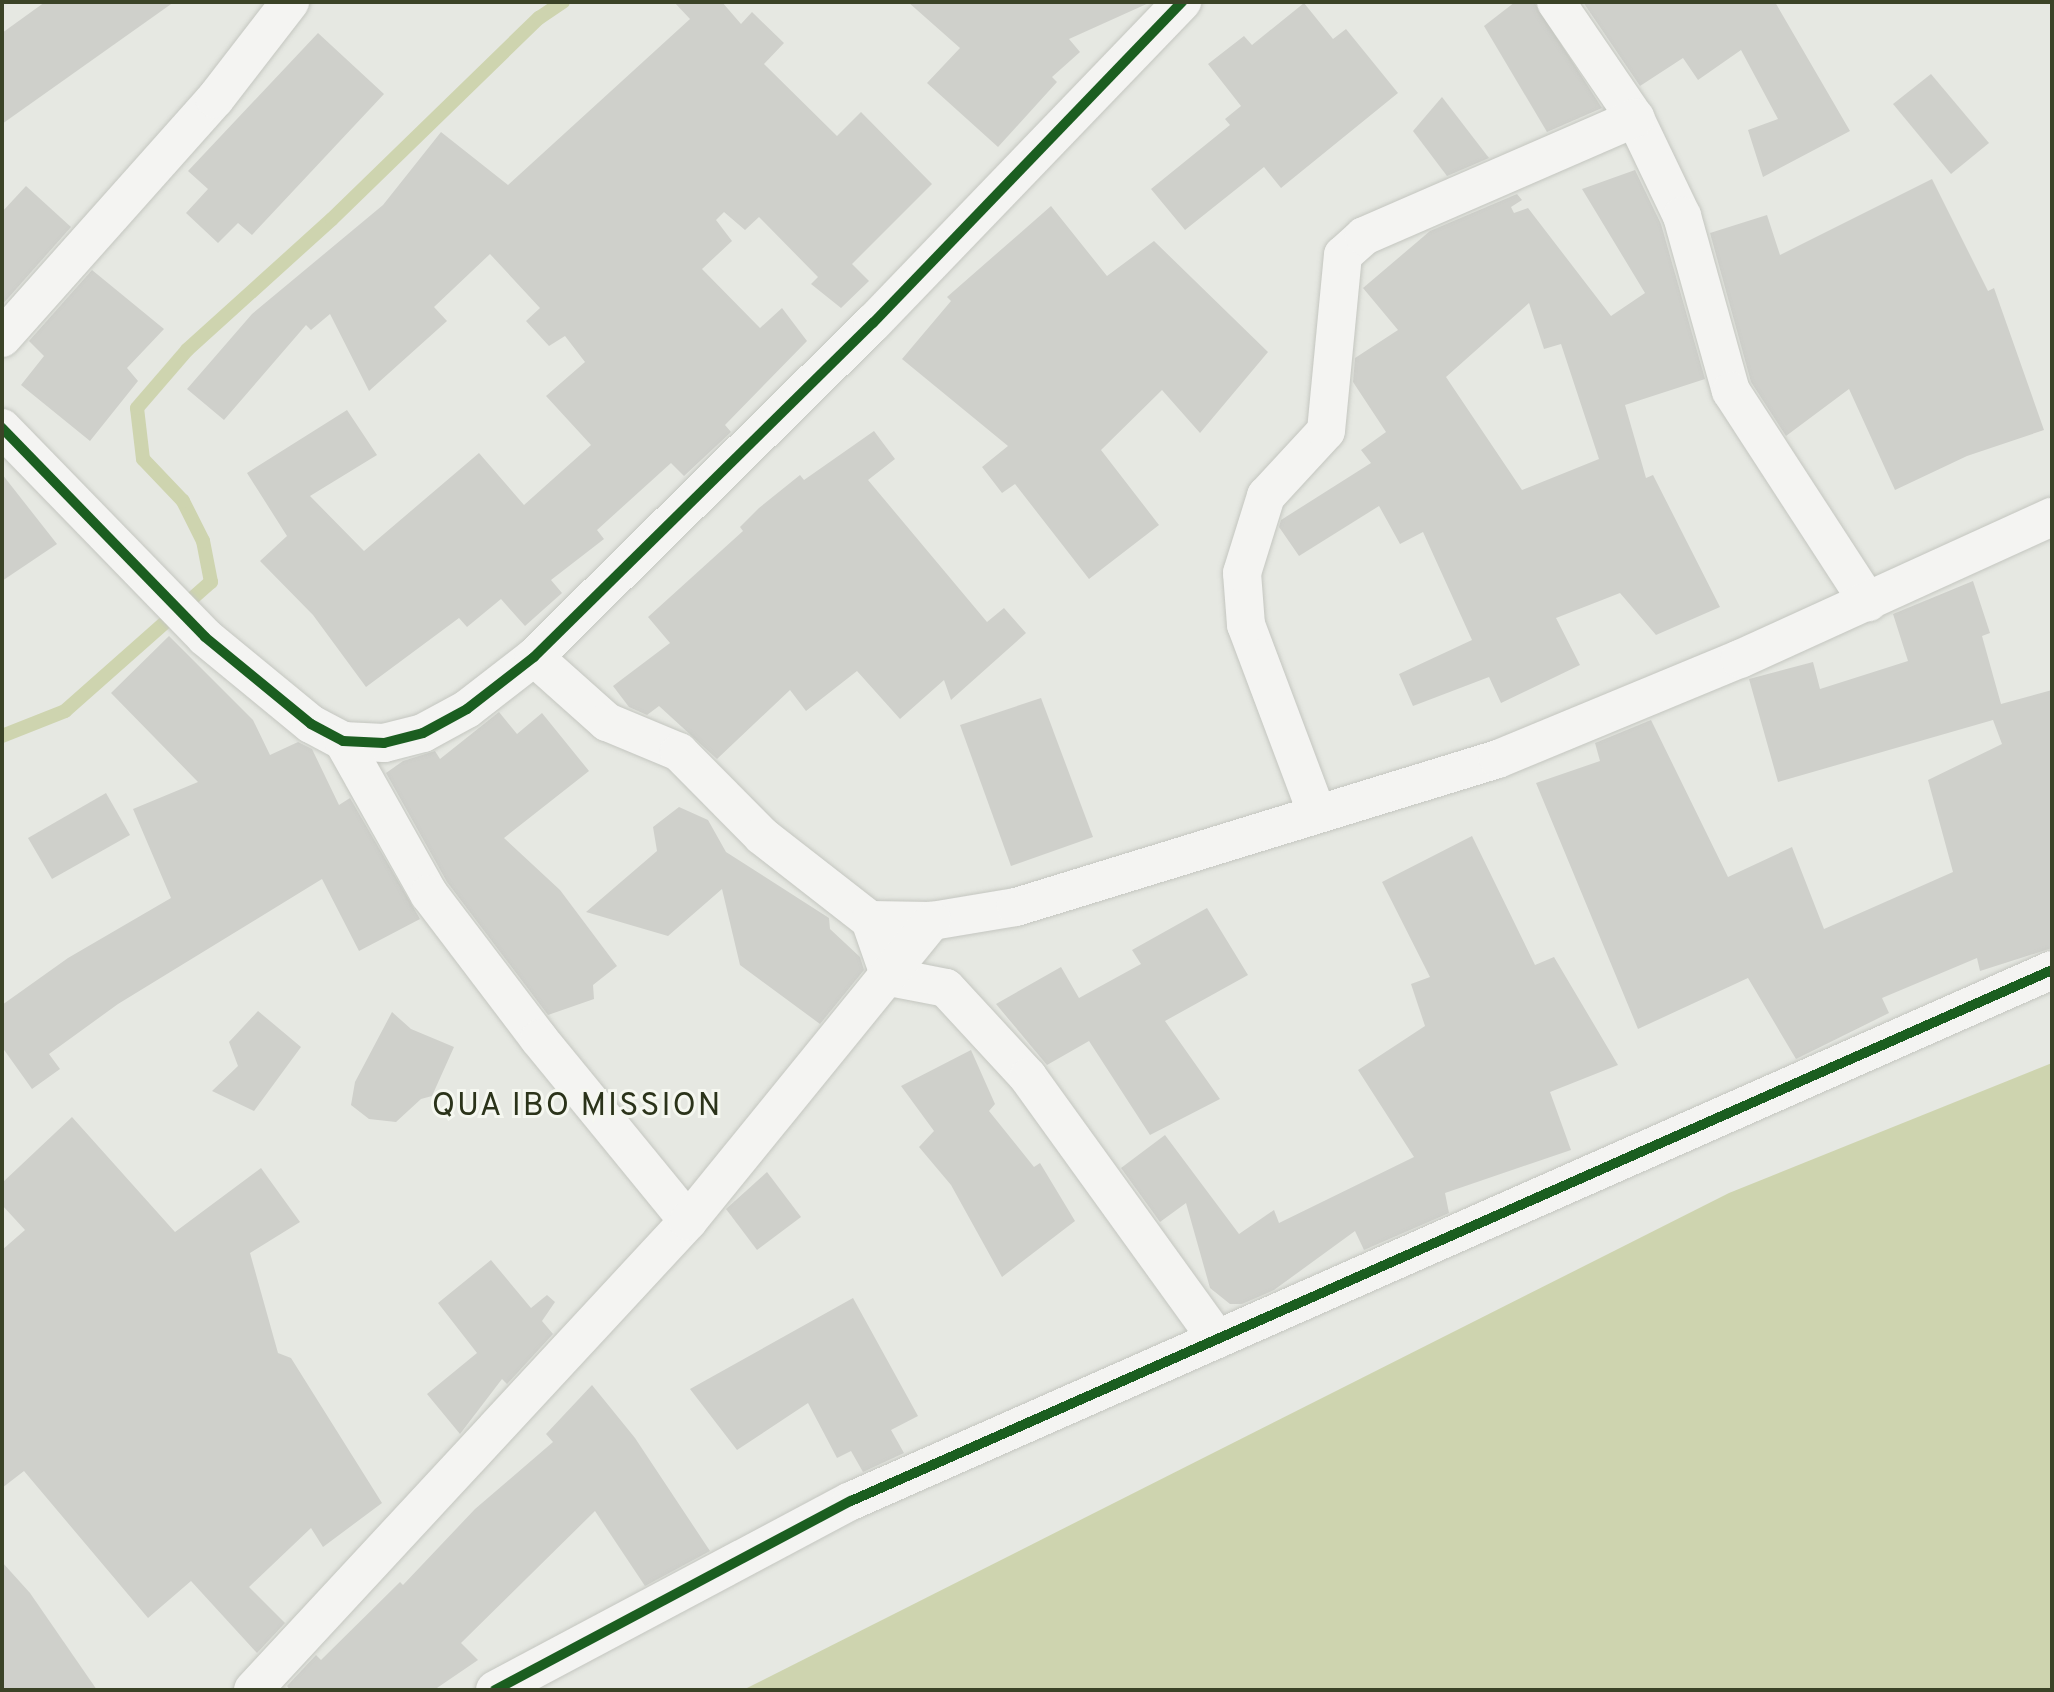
<!DOCTYPE html>
<style>
body{margin:0}
#map{position:relative;width:2054px;height:1692px;overflow:hidden;background:#e6e8e2;font-family:Overpass,sans-serif}
div>[style]{position:absolute}
.water>*{inset:0;background:#ced4af}
.stream>*{height:14px;margin:-7px;padding:0 7px;transform-origin:7px;border-radius:7px;background:#ced4af}
.building>*{inset:0;background:#cfd0cb}
.roads{filter:drop-shadow(0 0 2px #c4c6c0) drop-shadow(0 0 2px #c4c6c0)}
.street>*{height:38px;margin:-19px;padding:0 19px;transform-origin:19px;border-radius:19px;background:#f4f4f2}
.cycleway>*{height:10px;margin:-5px;padding:0 5px;transform-origin:5px;border-radius:5px;background:#1b5e20}
span{translate:-50% -50%;white-space:nowrap;text-align:center;line-height:1.15;-webkit-text-stroke:6px #f5f7f0;paint-order:stroke}
.quarter-label{font-size:32px;color:#2b331a;letter-spacing:2px}
.frame{position:absolute;inset:0;border:4px solid #3b4327;pointer-events:none}
</style>
<div id="map">
<div class="water">
<div style="clip-path:polygon(2052px 1063px,2052px 1690px,743px 1690px,1729px 1193px)"></div>
</div>
<div class="stream">
<div style="left:2px;top:736px;width:68px;rotate:-21.6deg"></div>
<div style="left:65px;top:711px;width:195px;rotate:-41.5deg"></div>
<div style="left:211px;top:582px;width:42px;rotate:-101deg"></div>
<div style="left:203px;top:541px;width:45px;rotate:-116.6deg"></div>
<div style="left:183px;top:501px;width:58px;rotate:-133.6deg"></div>
<div style="left:143px;top:459px;width:51px;rotate:-96.7deg"></div>
<div style="left:137px;top:408px;width:77px;rotate:-49.2deg"></div>
<div style="left:187px;top:350px;width:195px;rotate:-42.1deg"></div>
<div style="left:332px;top:219px;width:289px;rotate:-44.2deg"></div>
<div style="left:539px;top:18px;width:29px;rotate:-34deg"></div>
</div>
<div class="building">
<div style="clip-path:polygon(45px 2px,174px 2px,2px 124px,2px 33px)"></div>
<div style="clip-path:polygon(674px 2px,722px 2px,741px 24px,752px 12px,784px 43px,764px 64px,837px 136px,861px 112px,932px 184px,852px 264px,869px 281px,841px 308px,811px 284px,818px 277px,759px 217px,745px 230px,724px 212px,716px 220px,732px 241px,702px 269px,760px 328px,782px 308px,807px 341px,725px 425px,731px 432px,684px 476px,671px 463px,597px 530px,604px 539px,551px 580px,562px 593px,525px 626px,501px 599px,467px 627px,459px 618px,366px 687px,313px 615px,260px 561px,287px 536px,247px 473px,347px 410px,377px 455px,310px 496px,364px 551px,479px 453px,524px 505px,591px 445px,546px 396px,585px 362px,565px 336px,549px 346px,526px 321px,540px 308px,490px 254px,434px 307px,447px 321px,369px 391px,330px 314px,311px 330px,306px 325px,224px 420px,187px 389px,252px 314px,383px 205px,441px 132px,508px 185px,690px 19px)"></div>
<div style="clip-path:polygon(908px 2px,1151px 2px,1069px 39px,1080px 52px,1052px 77px,1057px 82px,998px 147px,927px 83px,960px 48px)"></div>
<div style="clip-path:polygon(1515px 2px,1534px 2px,1602px 108px,1547px 132px,1484px 26px)"></div>
<div style="clip-path:polygon(1583px 2px,1775px 2px,1850px 131px,1763px 177px,1748px 130px,1778px 119px,1741px 50px,1698px 80px,1683px 58px,1640px 86px)"></div>
<div style="clip-path:polygon(1304px 3px,1333px 39px,1346px 29px,1398px 93px,1281px 188px,1264px 167px,1185px 230px,1151px 189px,1230px 125px,1225px 119px,1241px 106px,1208px 64px,1244px 36px,1252px 45px)"></div>
<div style="clip-path:polygon(318px 33px,384px 94px,252px 235px,238px 223px,218px 243px,186px 213px,208px 189px,188px 171px)"></div>
<div style="clip-path:polygon(1931px 74px,1989px 143px,1951px 174px,1893px 104px)"></div>
<div style="clip-path:polygon(1442px 97px,1489px 158px,1447px 176px,1413px 131px)"></div>
<div style="clip-path:polygon(evenodd,1635px 170px,1661px 224px,1705px 379px,1625px 405px,1646px 478px,1653px 475px,1720px 607px,1656px 635px,1620px 593px,1556px 618px,1580px 665px,1501px 703px,1489px 677px,1413px 706px,1399px 674px,1472px 640px,1423px 532px,1400px 544px,1379px 506px,1299px 556px,1279px 527px,1281px 520px,1371px 463px,1361px 450px,1386px 432px,1353px 382px,1355px 358px,1398px 330px,1363px 288px,1430px 231px,1517px 194px,1522px 200px,1511px 207px,1514px 213px,1528px 208px,1611px 316px,1645px 293px,1582px 189px,1635px 170px,1529px 303px,1544px 349px,1561px 344px,1599px 459px,1522px 490px,1446px 377px,1529px 303px)"></div>
<div style="clip-path:polygon(1932px 179px,1988px 291px,1994px 288px,2044px 430px,1967px 456px,1895px 490px,1849px 389px,1786px 436px,1751px 382px,1710px 233px,1767px 215px,1780px 255px)"></div>
<div style="clip-path:polygon(26px 186px,71px 227px,2px 305px,2px 212px)"></div>
<div style="clip-path:polygon(1051px 206px,1107px 276px,1154px 241px,1268px 352px,1200px 433px,1162px 390px,1101px 450px,1159px 525px,1089px 579px,1015px 484px,1002px 493px,982px 467px,1008px 446px,902px 359px,951px 301px,947px 297px)"></div>
<div style="clip-path:polygon(92px 270px,164px 329px,127px 368px,138px 381px,90px 441px,21px 385px,44px 356px,29px 341px)"></div>
<div style="clip-path:polygon(874px 431px,895px 459px,868px 480px,987px 622px,1004px 608px,1026px 633px,951px 700px,944px 680px,900px 719px,857px 671px,806px 711px,790px 690px,717px 759px,659px 706px,647px 715px,629px 707px,613px 686px,670px 643px,648px 617px,743px 531px,740px 527px,759px 508px,800px 475px,804px 480px)"></div>
<div style="clip-path:polygon(2px 474px,57px 544px,2px 581px)"></div>
<div style="clip-path:polygon(1973px 581px,1990px 633px,1982px 636px,2001px 704px,2052px 690px,2052px 948px,1980px 971px,1977px 958px,1882px 998px,1889px 1013px,1796px 1059px,1748px 978px,1638px 1029px,1536px 783px,1600px 761px,1595px 743px,1651px 720px,1728px 877px,1792px 847px,1824px 929px,1953px 872px,1928px 780px,2002px 744px,1993px 720px,1778px 782px,1749px 679px,1813px 662px,1820px 689px,1908px 661px,1893px 614px)"></div>
<div style="clip-path:polygon(169px 636px,253px 720px,270px 755px,298px 742px,312px 749px,339px 805px,350px 798px,420px 919px,359px 951px,322px 879px,118px 1004px,49px 1054px,60px 1069px,32px 1089px,2px 1047px,2px 1005px,68px 958px,171px 898px,133px 809px,198px 782px,111px 693px)"></div>
<div style="clip-path:polygon(1041px 698px,1093px 837px,1011px 866px,960px 725px)"></div>
<div style="clip-path:polygon(499px 712px,517px 734px,542px 713px,589px 771px,504px 838px,560px 890px,617px 966px,593px 985px,594px 999px,548px 1015px,447px 882px,386px 773px,403px 761px,435px 751px,440px 759px)"></div>
<div style="clip-path:polygon(106px 793px,130px 835px,52px 879px,28px 838px)"></div>
<div style="clip-path:polygon(679px 807px,708px 820px,726px 852px,829px 918px,830px 929px,860px 957px,864px 970px,820px 1024px,740px 965px,722px 889px,668px 936px,586px 912px,657px 851px,653px 827px)"></div>
<div style="clip-path:polygon(1472px 836px,1535px 965px,1554px 957px,1618px 1065px,1550px 1092px,1571px 1150px,1445px 1193px,1449px 1213px,1364px 1250px,1355px 1231px,1274px 1290px,1242px 1304px,1230px 1304px,1210px 1288px,1186px 1203px,1160px 1222px,1121px 1168px,1165px 1135px,1239px 1234px,1274px 1210px,1279px 1223px,1414px 1157px,1358px 1070px,1425px 1026px,1411px 984px,1430px 977px,1382px 882px)"></div>
<div style="clip-path:polygon(1207px 908px,1248px 975px,1165px 1021px,1220px 1099px,1150px 1135px,1089px 1041px,1047px 1065px,996px 1004px,1061px 967px,1079px 998px,1141px 964px,1132px 950px)"></div>
<div style="clip-path:polygon(258px 1011px,301px 1047px,254px 1111px,212px 1091px,238px 1066px,229px 1042px)"></div>
<div style="clip-path:polygon(392px 1012px,411px 1029px,454px 1047px,432px 1096px,421px 1099px,396px 1122px,369px 1119px,351px 1105px,355px 1082px)"></div>
<div style="clip-path:polygon(971px 1050px,995px 1104px,989px 1111px,1034px 1167px,1040px 1163px,1075px 1221px,1002px 1277px,951px 1185px,919px 1147px,934px 1131px,901px 1086px)"></div>
<div style="clip-path:polygon(72px 1117px,175px 1232px,261px 1168px,300px 1222px,250px 1253px,278px 1353px,291px 1358px,382px 1503px,323px 1547px,311px 1528px,249px 1587px,285px 1623px,257px 1653px,191px 1581px,148px 1618px,24px 1471px,2px 1488px,2px 1250px,25px 1230px,2px 1205px,2px 1183px)"></div>
<div style="clip-path:polygon(767px 1172px,801px 1217px,757px 1250px,726px 1209px)"></div>
<div style="clip-path:polygon(491px 1260px,531px 1308px,547px 1295px,555px 1302px,542px 1321px,553px 1334px,507px 1384px,502px 1379px,460px 1434px,427px 1394px,477px 1353px,438px 1303px)"></div>
<div style="clip-path:polygon(853px 1298px,918px 1416px,891px 1430px,904px 1453px,863px 1472px,851px 1451px,837px 1458px,808px 1403px,737px 1450px,690px 1389px)"></div>
<div style="clip-path:polygon(592px 1385px,635px 1438px,710px 1551px,645px 1586px,595px 1511px,461px 1643px,478px 1660px,434px 1690px,290px 1690px,287px 1686px,316px 1655px,321px 1660px,400px 1582px,403px 1585px,475px 1509px,553px 1442px,546px 1434px)"></div>
<div style="clip-path:polygon(2px 1562px,30px 1593px,97px 1690px,2px 1690px)"></div>
</div>
<div class="roads">
<div class="street">
<div style="left:1556px;top:2px;width:140px;rotate:55.7deg"></div>
<div style="left:1635px;top:118px;width:109px;rotate:64.4deg"></div>
<div style="left:1682px;top:216px;width:182px;rotate:74.4deg"></div>
<div style="left:1731px;top:391px;width:252px;rotate:57deg"></div>
<div style="left:2px;top:338px;width:320px;rotate:-48.3deg"></div>
<div style="left:215px;top:99px;width:123px;rotate:-52.3deg"></div>
<div style="left:2px;top:428px;width:291px;rotate:45.8deg"></div>
<div style="left:205px;top:637px;width:137px;rotate:39.4deg"></div>
<div style="left:311px;top:724px;width:36px;rotate:28deg"></div>
<div style="left:343px;top:741px;width:41px;rotate:2.8deg"></div>
<div style="left:384px;top:743px;width:40px;rotate:-14.4deg"></div>
<div style="left:423px;top:733px;width:50px;rotate:-28.6deg"></div>
<div style="left:467px;top:709px;width:85px;rotate:-37.8deg"></div>
<div style="left:534px;top:657px;width:476px;rotate:-44.6deg"></div>
<div style="left:873px;top:323px;width:446px;rotate:-46.1deg"></div>
<div style="left:534px;top:657px;width:98px;rotate:41.7deg"></div>
<div style="left:607px;top:722px;width:78px;rotate:22.6deg"></div>
<div style="left:679px;top:752px;width:118px;rotate:45.3deg"></div>
<div style="left:762px;top:836px;width:137px;rotate:37.9deg"></div>
<div style="left:870px;top:920px;width:60px;rotate:70.7deg"></div>
<div style="left:890px;top:977px;width:57px;rotate:11.1deg"></div>
<div style="left:946px;top:988px;width:121px;rotate:47.3deg"></div>
<div style="left:1028px;top:1077px;width:323px;rotate:54.2deg"></div>
<div style="left:343px;top:741px;width:176px;rotate:60.7deg"></div>
<div style="left:429px;top:894px;width:182px;rotate:52.8deg"></div>
<div style="left:539px;top:1039px;width:235px;rotate:50.7deg"></div>
<div style="left:1316px;top:811px;width:199px;rotate:-110.6deg"></div>
<div style="left:1246px;top:625px;width:52px;rotate:-94.4deg"></div>
<div style="left:1242px;top:573px;width:81px;rotate:-72.7deg"></div>
<div style="left:1266px;top:496px;width:88px;rotate:-47.3deg"></div>
<div style="left:1326px;top:431px;width:177px;rotate:-84.5deg"></div>
<div style="left:1343px;top:255px;width:28px;rotate:-42deg"></div>
<div style="left:1364px;top:236px;width:296px;rotate:-23.5deg"></div>
<div style="left:870px;top:920px;width:62px;rotate:0.9deg"></div>
<div style="left:932px;top:921px;width:85px;rotate:-9.5deg"></div>
<div style="left:1016px;top:907px;width:504px;rotate:-17.07deg"></div>
<div style="left:1498px;top:759px;width:262px;rotate:-22.5deg"></div>
<div style="left:1740px;top:659px;width:343px;rotate:-24.5deg"></div>
<div style="left:253px;top:1690px;width:640px;rotate:-47.15deg"></div>
<div style="left:688px;top:1221px;width:387px;rotate:-50.9deg"></div>
<div style="left:495px;top:1690px;width:403px;rotate:-28deg"></div>
<div style="left:851px;top:1501px;width:1313px;rotate:-23.85deg"></div>
</div>
</div>
<div class="cycleway">
<div style="left:2px;top:428px;width:291px;rotate:45.8deg"></div>
<div style="left:205px;top:637px;width:137px;rotate:39.4deg"></div>
<div style="left:311px;top:724px;width:36px;rotate:28deg"></div>
<div style="left:343px;top:741px;width:41px;rotate:2.8deg"></div>
<div style="left:384px;top:743px;width:40px;rotate:-14.4deg"></div>
<div style="left:423px;top:733px;width:50px;rotate:-28.6deg"></div>
<div style="left:467px;top:709px;width:85px;rotate:-37.8deg"></div>
<div style="left:534px;top:657px;width:476px;rotate:-44.6deg"></div>
<div style="left:873px;top:323px;width:446px;rotate:-46.1deg"></div>
<div style="left:495px;top:1690px;width:403px;rotate:-28deg"></div>
<div style="left:851px;top:1501px;width:1313px;rotate:-23.85deg"></div>
</div>
<div class="quarter-label">
<span style="left:577px;top:1107px">QUA IBO MISSION</span>
</div>
<div class="frame"></div>
</div>
